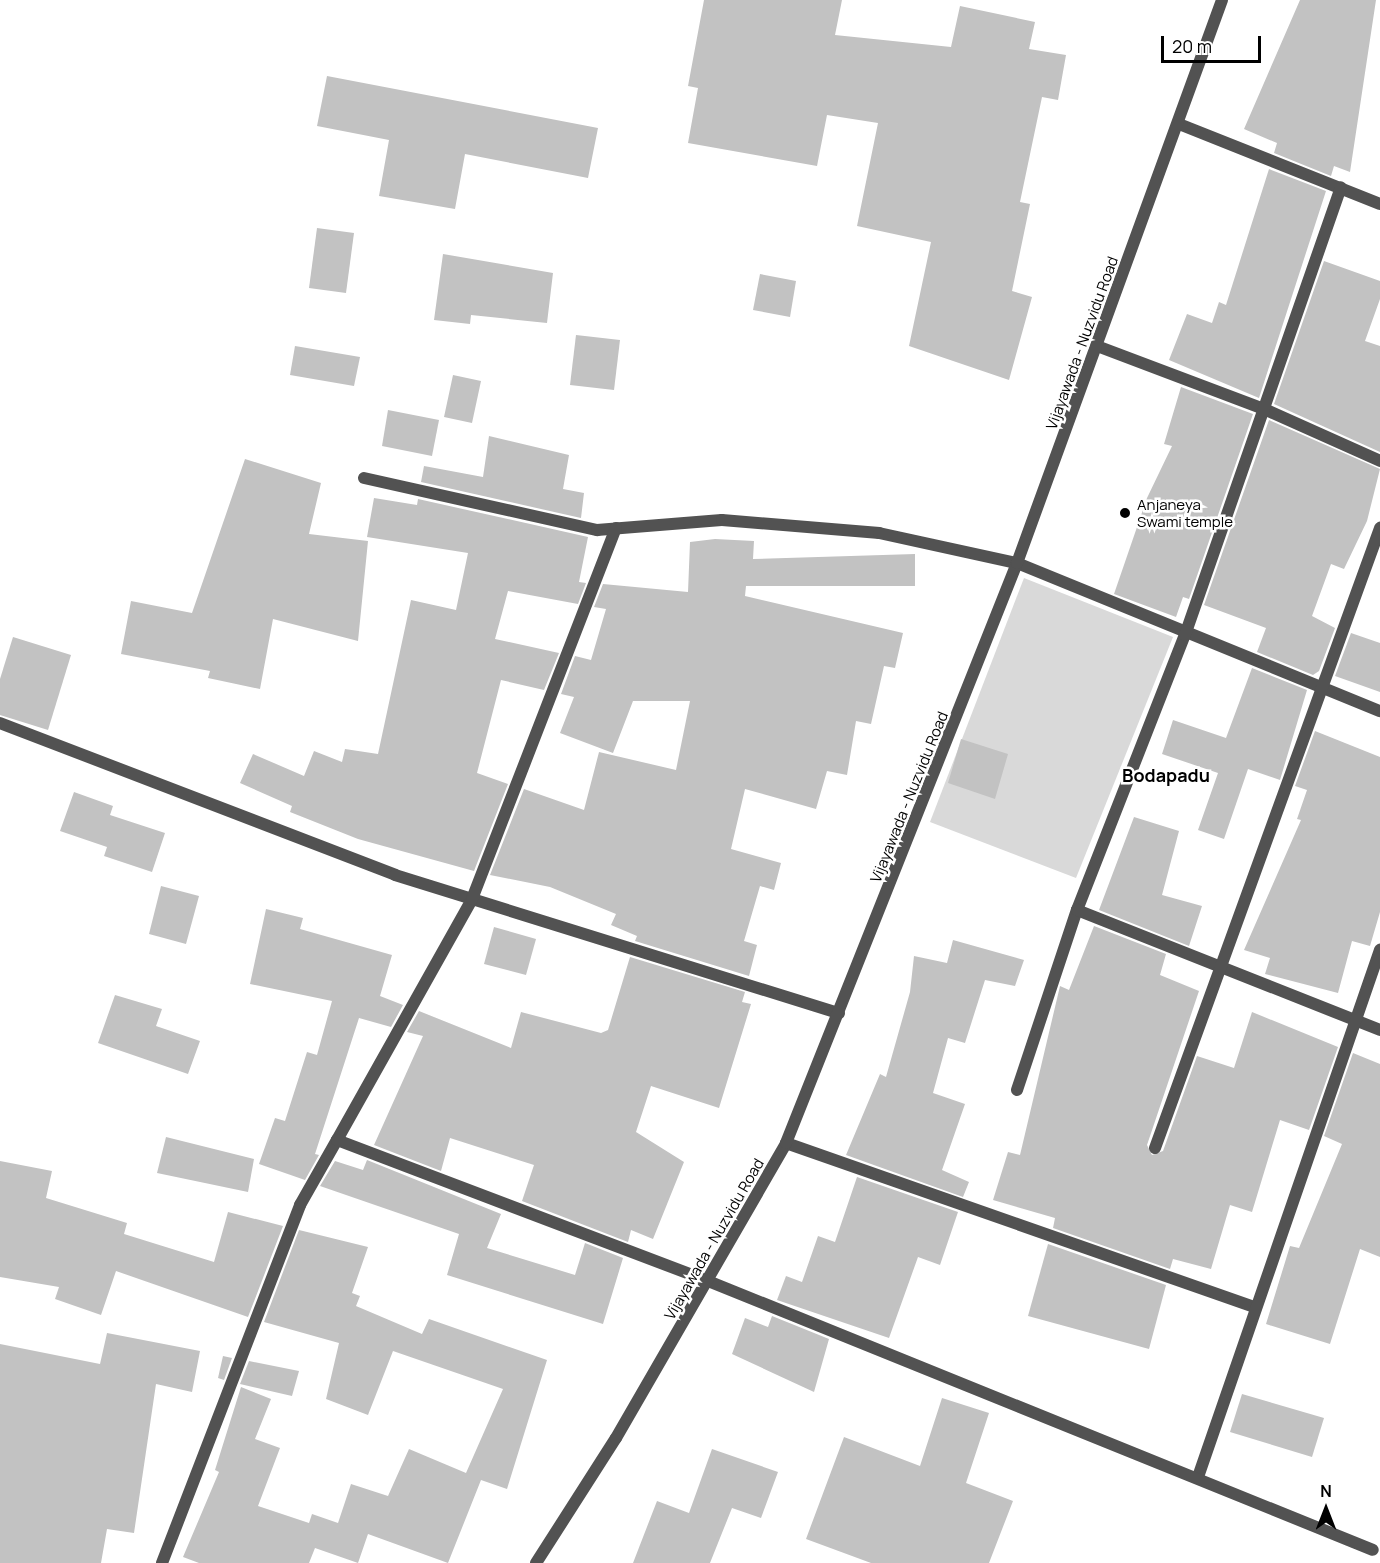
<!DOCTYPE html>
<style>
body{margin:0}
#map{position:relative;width:1380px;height:1563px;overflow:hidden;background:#fff;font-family:Manrope,sans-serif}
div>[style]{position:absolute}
.green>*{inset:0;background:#d9d9d9}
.building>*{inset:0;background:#c2c2c2}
.minor>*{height:12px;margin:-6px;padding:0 6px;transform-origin:6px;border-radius:6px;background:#525252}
.tertiary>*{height:12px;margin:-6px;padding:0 6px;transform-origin:6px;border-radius:6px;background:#525252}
.dots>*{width:16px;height:16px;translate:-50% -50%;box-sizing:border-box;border:3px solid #fff;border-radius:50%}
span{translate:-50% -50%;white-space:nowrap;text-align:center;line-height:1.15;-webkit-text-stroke:5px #fff;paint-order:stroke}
.street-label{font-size:15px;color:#000}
.poi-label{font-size:15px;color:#000}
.left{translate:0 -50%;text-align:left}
.quarter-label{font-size:18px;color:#000;font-weight:700}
.north{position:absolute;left:1296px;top:1479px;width:60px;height:60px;-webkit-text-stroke:4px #fff;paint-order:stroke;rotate:0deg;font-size:16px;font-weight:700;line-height:24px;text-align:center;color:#000}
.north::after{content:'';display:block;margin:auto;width:21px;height:27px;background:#000;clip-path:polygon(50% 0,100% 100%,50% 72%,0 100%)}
.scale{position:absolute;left:1161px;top:36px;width:100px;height:27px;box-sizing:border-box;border:3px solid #000;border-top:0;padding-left:8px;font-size:18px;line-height:21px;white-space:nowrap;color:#000;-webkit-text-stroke:4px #fff;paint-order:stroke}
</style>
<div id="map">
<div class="green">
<div style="clip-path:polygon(1024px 578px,1173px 637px,1076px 878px,930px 822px)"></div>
</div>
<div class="building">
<div style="clip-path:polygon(704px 0,842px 0,835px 35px,951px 47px,960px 6px,1035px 22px,1029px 49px,1066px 55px,1058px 100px,1042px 97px,1020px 202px,1030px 204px,1012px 291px,1032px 297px,1009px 380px,909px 346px,931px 242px,857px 226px,878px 123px,827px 115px,817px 166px,688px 143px,698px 88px,688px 86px)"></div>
<div style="clip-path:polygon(1300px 0,1376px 0,1350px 172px,1334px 166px,1331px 176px,1274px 153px,1277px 143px,1244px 129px)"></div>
<div style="clip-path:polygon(327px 76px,598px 128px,588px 178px,465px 154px,455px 209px,379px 196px,389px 140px,317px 126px)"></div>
<div style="clip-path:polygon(1269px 169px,1326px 191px,1259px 398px,1169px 360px,1187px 314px,1212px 323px,1219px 302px,1226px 305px)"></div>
<div style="clip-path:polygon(317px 228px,354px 233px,346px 293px,309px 288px)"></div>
<div style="clip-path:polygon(443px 254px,553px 273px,547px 323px,471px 315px,470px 324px,434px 320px)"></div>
<div style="clip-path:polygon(1324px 261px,1380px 281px,1380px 299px,1365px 341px,1380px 346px,1380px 452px,1274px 404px)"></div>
<div style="clip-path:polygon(760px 274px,796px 281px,790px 317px,753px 310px)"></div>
<div style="clip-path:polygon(576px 335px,620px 340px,614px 390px,570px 385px)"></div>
<div style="clip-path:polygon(295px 346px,360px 357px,354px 386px,290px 375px)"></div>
<div style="clip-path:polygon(453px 375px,481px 381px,472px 423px,444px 417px)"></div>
<div style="clip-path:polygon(1181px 387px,1253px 414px,1189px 599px,1183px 597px,1176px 617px,1114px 594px,1147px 498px,1172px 446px,1164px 444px)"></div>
<div style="clip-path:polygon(388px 410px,439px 420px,432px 456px,382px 446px)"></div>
<div style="clip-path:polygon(1269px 420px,1380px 469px,1367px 521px,1344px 569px,1331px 564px,1312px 616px,1335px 628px,1319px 671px,1313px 675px,1257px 652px,1266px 628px,1204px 605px)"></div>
<div style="clip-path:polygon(489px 436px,569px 455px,563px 489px,584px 493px,581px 518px,421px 482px,424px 466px,483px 477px)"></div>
<div style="clip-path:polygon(245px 459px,321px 483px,309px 534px,368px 541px,358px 641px,273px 619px,260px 689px,208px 678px,210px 671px,121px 654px,131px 601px,192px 613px)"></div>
<div style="clip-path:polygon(374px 498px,417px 505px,418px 499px,588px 537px,579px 582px,586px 583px,578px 604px,508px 591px,495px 639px,559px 653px,544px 690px,501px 680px,477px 773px,508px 784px,474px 871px,358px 839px,290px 812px,292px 806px,240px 783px,253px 754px,304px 776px,314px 751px,342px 762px,345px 749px,378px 754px,411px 600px,456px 610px,468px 553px,367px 537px)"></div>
<div style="clip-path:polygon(715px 539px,754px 541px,753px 559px,915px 554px,915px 586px,746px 586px,745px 596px,903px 633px,895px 668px,884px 666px,871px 724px,856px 721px,847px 775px,827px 771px,816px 809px,745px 789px,731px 849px,781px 863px,774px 890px,760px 886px,744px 941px,757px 945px,749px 976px,635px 941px,637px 936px,611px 925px,616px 914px,550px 887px,490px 875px,524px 789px,584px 810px,599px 752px,676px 770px,690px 701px,633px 701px,613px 753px,560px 733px,574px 697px,561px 694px,575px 656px,591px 660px,606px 609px,594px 607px,603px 584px,688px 592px,690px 542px)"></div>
<div style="clip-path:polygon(1351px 633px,1380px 643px,1380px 692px,1335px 676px)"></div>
<div style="clip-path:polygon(13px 637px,71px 655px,48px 730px,0 715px,0 679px)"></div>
<div style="clip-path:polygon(1252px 668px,1307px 690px,1280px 780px,1248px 769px,1224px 839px,1198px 830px,1218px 773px,1162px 754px,1173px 720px,1226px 738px)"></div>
<div style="clip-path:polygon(1315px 731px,1380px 757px,1380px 912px,1370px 946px,1352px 941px,1338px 993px,1265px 974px,1270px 958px,1244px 950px,1301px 820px,1297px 819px,1307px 790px,1295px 786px)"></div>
<div style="clip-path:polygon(961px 739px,1008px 754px,995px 799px,948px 783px)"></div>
<div style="clip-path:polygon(74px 792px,113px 806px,110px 815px,165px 833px,152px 872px,104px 856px,107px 847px,60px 831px)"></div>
<div style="clip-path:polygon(1134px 817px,1179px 831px,1162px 895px,1202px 906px,1189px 946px,1099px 910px)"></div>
<div style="clip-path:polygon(161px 886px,199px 896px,186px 944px,149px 934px)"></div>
<div style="clip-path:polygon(266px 909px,303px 918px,300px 929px,392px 955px,380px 996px,403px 1005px,391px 1027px,359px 1018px,315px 1154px,319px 1155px,305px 1180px,259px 1164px,275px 1118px,285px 1121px,307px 1052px,317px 1055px,332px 1001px,250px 984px)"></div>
<div style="clip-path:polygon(1094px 926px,1166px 954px,1160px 975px,1199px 991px,1147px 1145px,1152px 1155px,1163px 1151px,1197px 1056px,1234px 1068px,1252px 1012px,1338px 1047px,1309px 1130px,1280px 1120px,1252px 1212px,1230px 1205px,1211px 1269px,1173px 1259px,1170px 1269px,1053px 1228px,1055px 1218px,993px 1200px,1008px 1152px,1020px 1155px,1060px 986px,1069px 990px)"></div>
<div style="clip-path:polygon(494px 927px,536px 939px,526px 975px,484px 964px)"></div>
<div style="clip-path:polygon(953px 940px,1024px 960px,1015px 986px,985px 980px,965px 1043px,948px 1038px,933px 1093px,965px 1104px,942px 1170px,969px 1182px,963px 1197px,846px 1155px,880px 1074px,886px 1077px,910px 992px,914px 956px,947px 963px)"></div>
<div style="clip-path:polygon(630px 957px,745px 992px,742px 1002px,751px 1004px,719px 1108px,651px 1086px,636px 1132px,684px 1162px,653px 1239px,631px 1230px,628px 1242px,522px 1201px,534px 1165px,450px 1138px,441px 1171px,374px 1145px,423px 1036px,407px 1032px,419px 1011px,511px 1048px,521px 1012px,601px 1033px,608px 1030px)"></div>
<div style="clip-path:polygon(115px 995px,162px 1009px,156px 1026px,200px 1041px,188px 1074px,98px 1043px)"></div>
<div style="clip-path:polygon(1353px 1053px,1380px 1064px,1380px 1257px,1360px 1249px,1330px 1344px,1266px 1324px,1290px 1246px,1299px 1248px,1342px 1144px,1324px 1136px)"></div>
<div style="clip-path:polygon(166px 1137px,254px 1159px,248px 1192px,157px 1173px)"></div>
<div style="clip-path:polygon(367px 1160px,501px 1214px,487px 1248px,575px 1275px,585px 1243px,623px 1258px,603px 1324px,447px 1275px,459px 1234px,320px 1186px,335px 1161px,363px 1170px)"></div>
<div style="clip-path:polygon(0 1161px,52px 1171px,46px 1198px,127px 1223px,124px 1234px,214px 1262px,228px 1212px,283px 1226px,248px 1317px,116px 1271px,101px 1315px,55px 1299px,59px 1287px,0 1277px)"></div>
<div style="clip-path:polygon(857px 1177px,958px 1212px,940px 1265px,918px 1257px,889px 1338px,777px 1300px,786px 1276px,802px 1282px,818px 1236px,835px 1242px)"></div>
<div style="clip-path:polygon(299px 1230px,368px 1247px,352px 1293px,360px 1296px,356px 1306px,422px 1334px,429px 1319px,547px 1360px,507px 1489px,481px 1480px,448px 1563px,368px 1534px,358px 1563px,315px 1548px,309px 1563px,199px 1563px,183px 1557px,219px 1472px,215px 1470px,241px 1387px,271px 1399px,255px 1439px,280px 1448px,258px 1506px,309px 1523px,312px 1514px,338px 1523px,351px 1484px,388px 1496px,409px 1449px,466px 1473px,503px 1389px,393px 1351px,368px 1415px,326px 1399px,339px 1343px,264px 1322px)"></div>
<div style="clip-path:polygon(1048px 1244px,1166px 1285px,1149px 1349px,1028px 1316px)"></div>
<div style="clip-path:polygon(772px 1316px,829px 1339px,814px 1392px,732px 1354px,745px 1318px,768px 1327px)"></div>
<div style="clip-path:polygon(107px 1333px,200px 1351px,192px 1392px,156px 1384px,134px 1533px,107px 1529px,101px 1563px,0 1563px,0 1344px,100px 1364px)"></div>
<div style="clip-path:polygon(223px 1356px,232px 1358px,224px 1380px,218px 1378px)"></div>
<div style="clip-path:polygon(249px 1361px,299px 1371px,292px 1396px,240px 1384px)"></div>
<div style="clip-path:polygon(1242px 1394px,1324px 1418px,1312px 1457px,1230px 1432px)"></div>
<div style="clip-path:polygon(942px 1398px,989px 1413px,966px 1483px,1013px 1501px,989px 1563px,871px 1563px,806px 1539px,844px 1437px,920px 1466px)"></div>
<div style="clip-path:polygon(712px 1449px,778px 1472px,761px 1518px,732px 1508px,710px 1563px,633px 1563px,657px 1501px,689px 1513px)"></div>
</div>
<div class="minor">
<div style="left:1179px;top:124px;width:216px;rotate:21.7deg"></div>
<div style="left:1097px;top:346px;width:178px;rotate:20.7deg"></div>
<div style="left:1264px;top:409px;width:127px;rotate:24.1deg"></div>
<div style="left:364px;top:478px;width:239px;rotate:12.6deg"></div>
<div style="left:597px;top:530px;width:125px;rotate:-4.6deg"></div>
<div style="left:722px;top:520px;width:158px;rotate:4.7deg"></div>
<div style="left:879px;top:533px;width:141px;rotate:12.3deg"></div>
<div style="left:1017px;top:563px;width:392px;rotate:22.2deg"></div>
<div style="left:0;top:723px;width:423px;rotate:21deg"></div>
<div style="left:395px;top:875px;width:465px;rotate:17.3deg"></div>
<div style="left:1077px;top:910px;width:295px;rotate:-68.6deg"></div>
<div style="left:1185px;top:635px;width:474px;rotate:-70.8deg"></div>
<div style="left:1017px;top:1090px;width:190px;rotate:-71.6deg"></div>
<div style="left:1077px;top:910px;width:326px;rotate:21.6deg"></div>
<div style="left:337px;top:1140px;width:276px;rotate:-60.7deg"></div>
<div style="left:472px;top:899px;width:398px;rotate:-68.8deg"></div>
<div style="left:786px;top:1143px;width:498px;rotate:19.3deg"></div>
<div style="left:1155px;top:1148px;width:660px;rotate:-70.05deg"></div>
<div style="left:1198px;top:1477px;width:558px;rotate:-70.95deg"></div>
<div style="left:162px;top:1563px;width:384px;rotate:-68.9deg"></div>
<div style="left:300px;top:1205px;width:75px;rotate:-60.4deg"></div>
<div style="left:337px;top:1140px;width:397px;rotate:20.8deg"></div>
<div style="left:708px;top:1281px;width:717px;rotate:22.02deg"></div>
</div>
<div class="tertiary">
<div style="left:536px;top:1563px;width:148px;rotate:-57.4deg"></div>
<div style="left:616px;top:1438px;width:340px;rotate:-60deg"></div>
<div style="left:786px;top:1143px;width:624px;rotate:-68.28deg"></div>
<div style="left:1017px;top:563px;width:599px;rotate:-69.99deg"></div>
</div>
<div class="dots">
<div style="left:1125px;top:513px;background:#000"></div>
</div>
<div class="street-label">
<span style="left:1082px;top:343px;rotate:-70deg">Vijayawada - Nuzvidu Road</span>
<span style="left:909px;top:797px;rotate:-68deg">Vijayawada - Nuzvidu Road</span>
<span style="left:714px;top:1239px;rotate:-60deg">Vijayawada - Nuzvidu Road</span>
</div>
<div class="poi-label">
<span class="left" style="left:1137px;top:513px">Anjaneya<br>Swami temple</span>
</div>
<div class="quarter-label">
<span style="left:1166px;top:775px">Bodapadu</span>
</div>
<div class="north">N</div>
<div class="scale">20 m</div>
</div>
